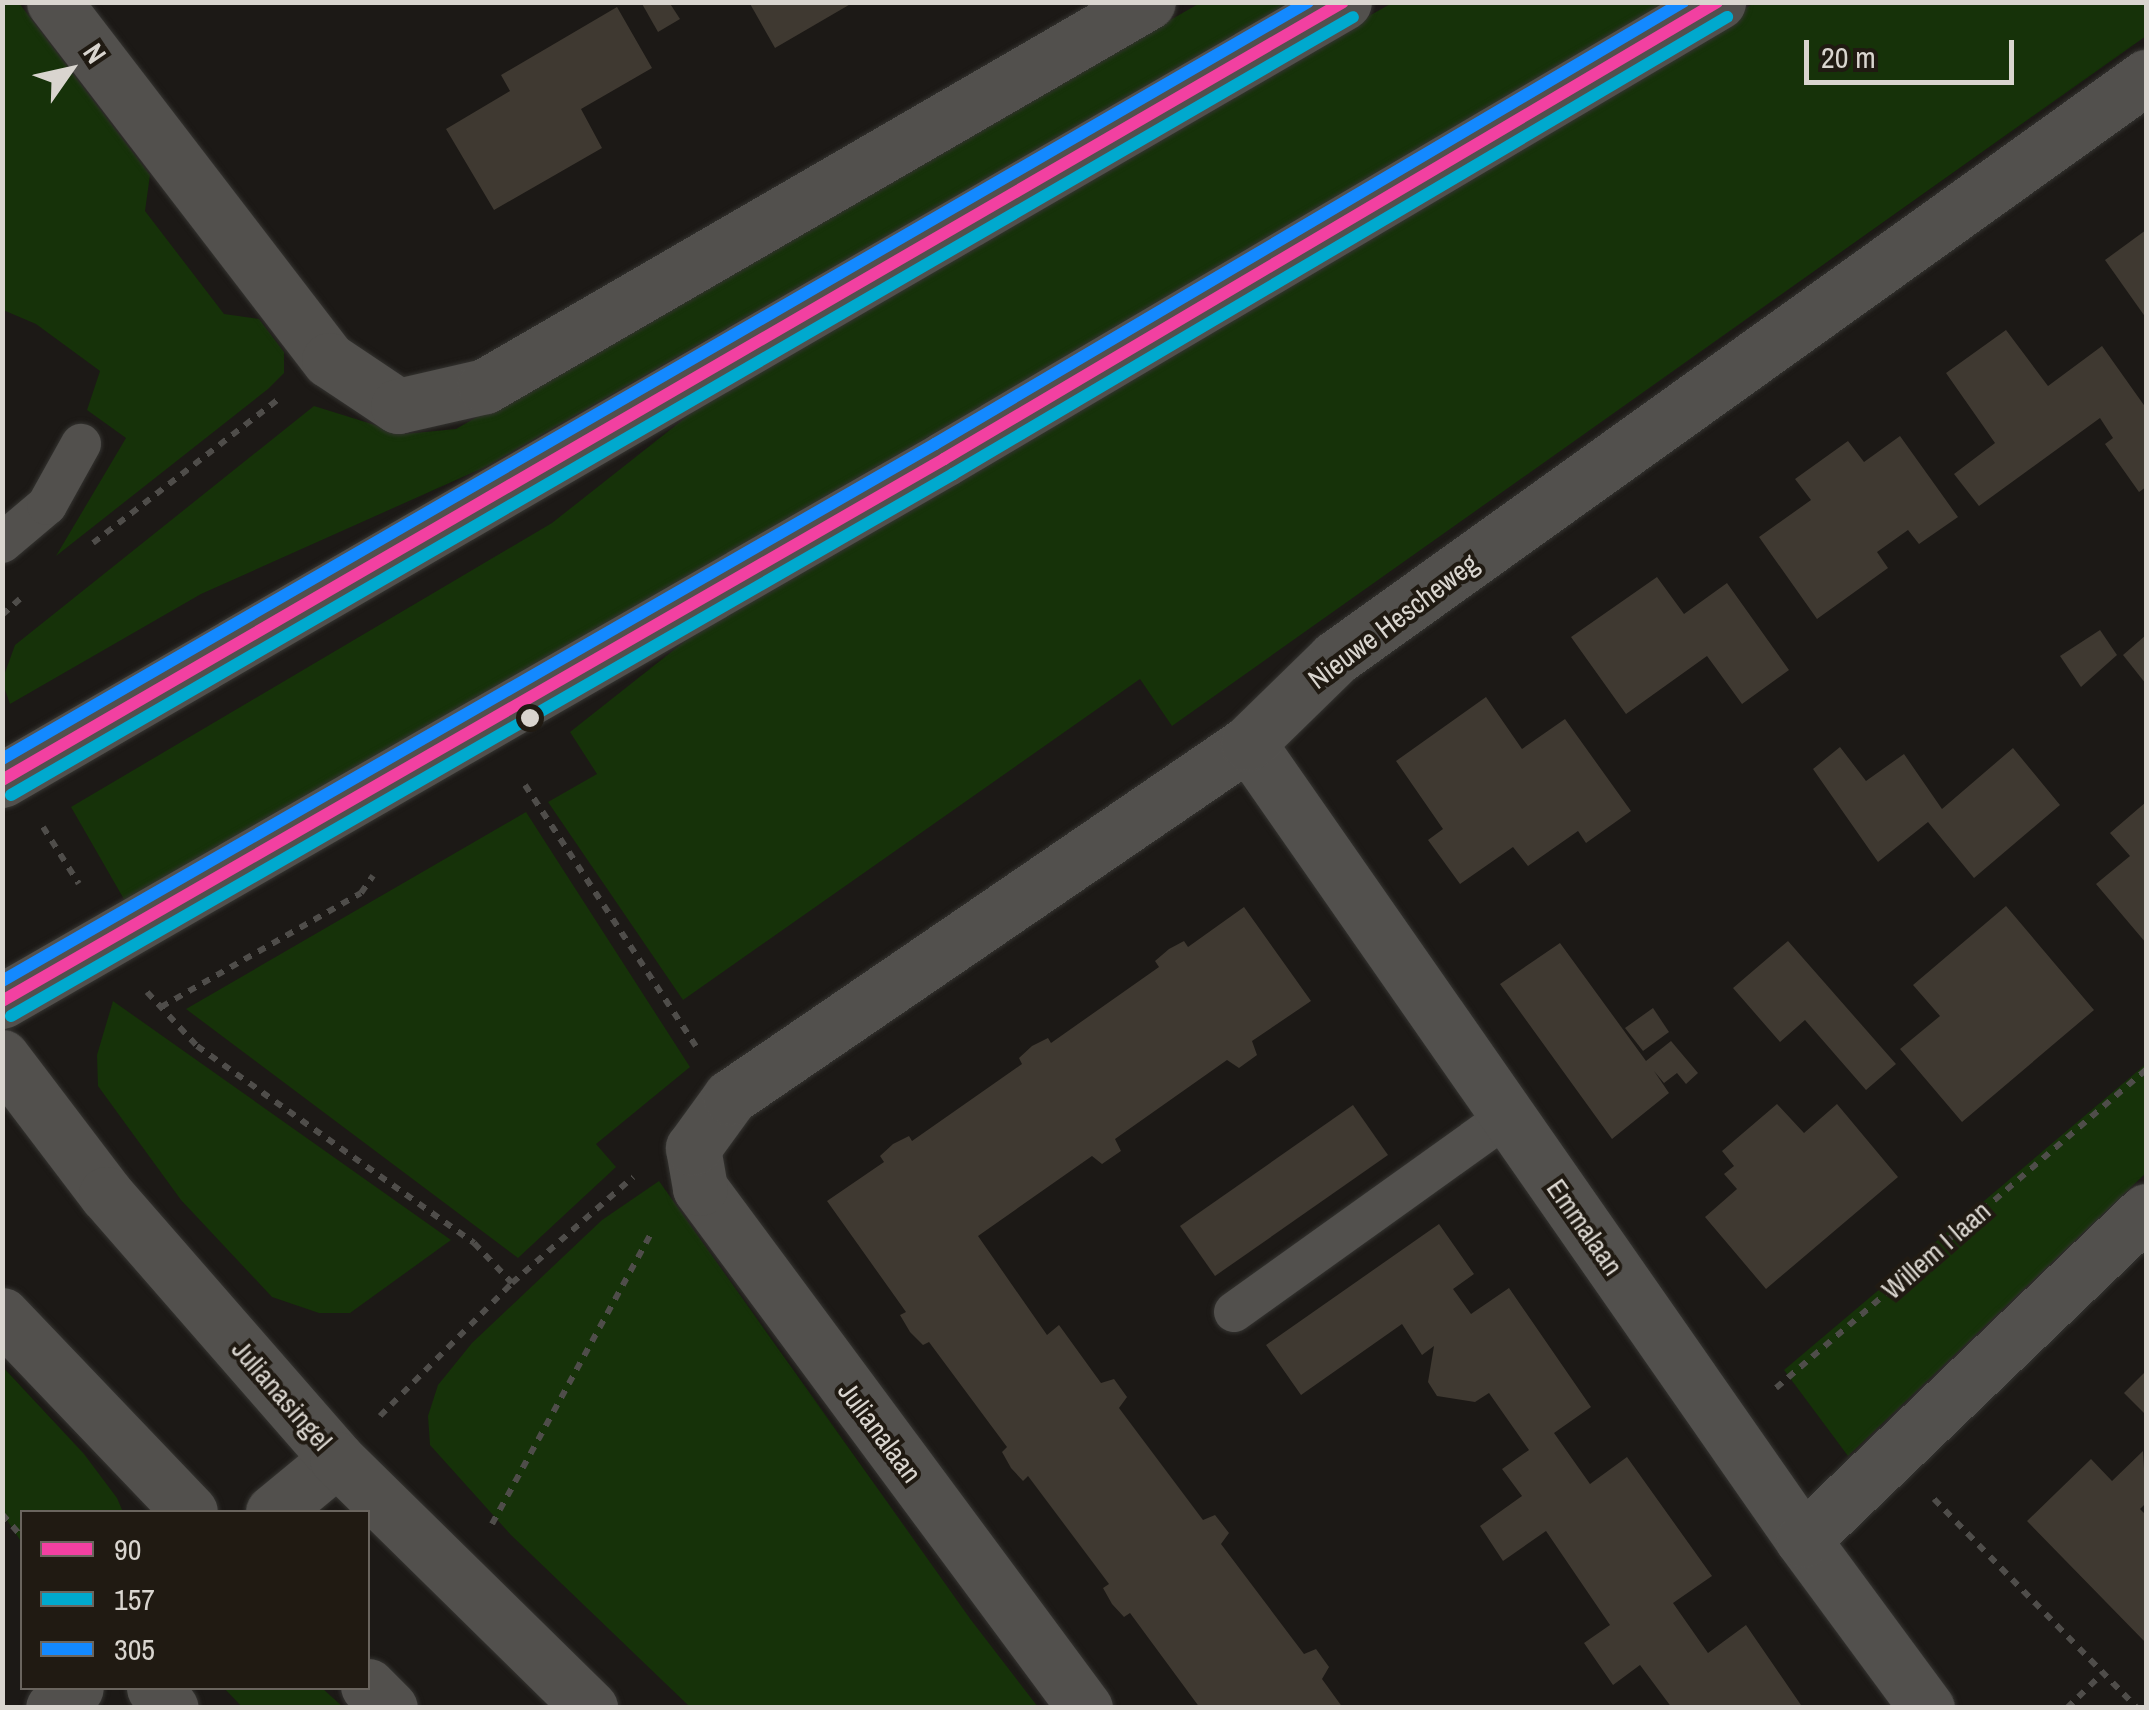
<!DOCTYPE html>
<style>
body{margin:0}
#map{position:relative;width:2149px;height:1710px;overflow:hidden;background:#1c1916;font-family:"Archivo Narrow",sans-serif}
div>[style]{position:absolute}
.green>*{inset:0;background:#163209}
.building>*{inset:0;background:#3f3931}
.path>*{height:6px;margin-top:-3px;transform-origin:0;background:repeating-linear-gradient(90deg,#4f4d4a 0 8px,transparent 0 16px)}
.roads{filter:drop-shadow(0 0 2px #343330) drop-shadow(0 0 2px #343330)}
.service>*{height:40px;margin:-20px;padding:0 20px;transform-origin:20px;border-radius:20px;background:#52504d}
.minor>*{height:55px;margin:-27.5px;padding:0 27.5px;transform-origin:27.5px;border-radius:27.5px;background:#52504d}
.tertiary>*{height:55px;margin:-27.5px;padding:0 27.5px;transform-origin:27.5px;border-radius:27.5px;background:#52504d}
.secondary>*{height:55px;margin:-27.5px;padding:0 27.5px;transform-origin:27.5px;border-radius:27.5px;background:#52504d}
.bus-1>*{height:12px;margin:-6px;padding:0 6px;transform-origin:6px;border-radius:6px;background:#f240a1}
.bus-2>*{height:12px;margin:-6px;padding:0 6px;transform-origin:6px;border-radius:6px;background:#00a9ce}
.bus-3>*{height:12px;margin:-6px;padding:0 6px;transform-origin:6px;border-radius:6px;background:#1389ff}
.dots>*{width:28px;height:28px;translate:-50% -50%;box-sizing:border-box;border:5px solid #201a12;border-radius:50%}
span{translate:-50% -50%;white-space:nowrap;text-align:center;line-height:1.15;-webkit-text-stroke:8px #201a12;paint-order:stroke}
.street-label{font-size:28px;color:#d9d5cf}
.frame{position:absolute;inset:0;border:5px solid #d9d5cf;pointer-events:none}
.legend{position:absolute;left:20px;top:1510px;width:350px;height:180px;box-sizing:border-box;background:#201a12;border:2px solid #6a655e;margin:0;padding:12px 18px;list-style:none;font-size:30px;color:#d9d5cf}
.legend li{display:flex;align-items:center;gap:20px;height:50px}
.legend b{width:50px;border:2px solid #6a655e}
.north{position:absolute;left:20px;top:20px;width:100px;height:100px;-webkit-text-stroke:8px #201a12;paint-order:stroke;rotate:56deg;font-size:28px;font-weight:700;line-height:40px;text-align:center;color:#d9d5cf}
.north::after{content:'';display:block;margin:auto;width:35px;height:45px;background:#d9d5cf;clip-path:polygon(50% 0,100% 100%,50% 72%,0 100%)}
.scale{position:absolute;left:1804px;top:40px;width:210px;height:45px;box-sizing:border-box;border:5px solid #d9d5cf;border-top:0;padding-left:12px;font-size:30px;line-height:35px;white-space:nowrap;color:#d9d5cf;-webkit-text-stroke:8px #201a12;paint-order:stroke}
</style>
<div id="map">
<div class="green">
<div style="clip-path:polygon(2px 3px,19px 3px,150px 175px,145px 211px,224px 314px,259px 319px,284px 352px,284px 373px,268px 389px,56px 556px,126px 438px,87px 410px,100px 371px,36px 324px,3px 310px)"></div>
<div style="clip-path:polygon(1200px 3px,1293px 3px,485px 467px,201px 594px,10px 704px,2px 681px,15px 645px,314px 406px,404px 434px,456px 429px)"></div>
<div style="clip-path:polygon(1392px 3px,1679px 3px,125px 901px,71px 807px,552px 523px,751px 366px)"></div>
<div style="clip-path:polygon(1754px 3px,2146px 3px,2146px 36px,1172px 726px,1140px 679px,683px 1000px,548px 802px,597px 774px,570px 732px,718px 615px,1401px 219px)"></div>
<div style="clip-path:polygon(526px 812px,690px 1067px,596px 1144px,616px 1167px,518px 1258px,186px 1009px)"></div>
<div style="clip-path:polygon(113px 1001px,451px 1240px,350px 1313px,319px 1313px,272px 1297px,181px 1200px,98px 1086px,97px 1055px)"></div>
<div style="clip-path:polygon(2146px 1064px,2146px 1173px,1848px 1456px,1784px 1370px)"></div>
<div style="clip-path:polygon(659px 1181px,971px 1620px,1038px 1707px,690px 1707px,511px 1535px,430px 1445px,428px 1416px,438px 1385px,472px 1343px,602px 1220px)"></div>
<div style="clip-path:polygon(2px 1366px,84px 1454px,117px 1498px,123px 1512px,22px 1512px,22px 1543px,3px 1514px)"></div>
<div style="clip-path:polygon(224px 1688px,322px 1688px,343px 1707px,242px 1707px)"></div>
</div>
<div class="building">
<div style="clip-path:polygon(641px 2px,669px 2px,680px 19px,658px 32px)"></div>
<div style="clip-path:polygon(749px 2px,854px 2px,775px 48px)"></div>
<div style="clip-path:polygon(617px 7px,652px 68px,581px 109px,602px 148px,494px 210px,446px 129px,510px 91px,501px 75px)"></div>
<div style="clip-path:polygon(2146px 230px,2146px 318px,2105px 260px)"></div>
<div style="clip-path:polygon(2006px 330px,2048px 386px,2102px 346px,2146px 408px,2146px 487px,2139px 492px,2105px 444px,2113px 438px,2100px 418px,1979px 506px,1954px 474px,1995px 443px,1946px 373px)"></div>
<div style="clip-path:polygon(1900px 436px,1958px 517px,1919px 544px,1908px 530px,1877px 552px,1888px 568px,1817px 619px,1759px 537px,1811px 500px,1795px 479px,1848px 441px,1864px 462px)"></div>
<div style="clip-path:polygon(1657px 577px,1684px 614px,1727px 583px,1789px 670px,1742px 704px,1707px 656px,1626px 714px,1571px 637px)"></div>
<div style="clip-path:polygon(2100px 630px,2117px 655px,2081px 687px,2060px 656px)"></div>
<div style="clip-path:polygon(2146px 635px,2146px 684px,2123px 655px)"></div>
<div style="clip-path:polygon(1486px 697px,1522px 749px,1565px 719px,1631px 811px,1586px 843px,1578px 831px,1528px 866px,1513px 847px,1460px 884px,1428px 840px,1443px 829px,1396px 761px)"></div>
<div style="clip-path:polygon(1840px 747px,1866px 781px,1904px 754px,1942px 809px,2013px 748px,2060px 805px,1974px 878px,1928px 822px,1878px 862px,1813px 769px)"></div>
<div style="clip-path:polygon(2146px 802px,2146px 943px,2096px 884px,2130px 856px,2110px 833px)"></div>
<div style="clip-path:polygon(2006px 906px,2094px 1010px,1962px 1122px,1900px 1049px,1940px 1016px,1913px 985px)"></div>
<div style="clip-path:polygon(1244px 907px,1311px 1001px,1252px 1041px,1257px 1055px,1239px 1068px,1227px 1060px,1115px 1139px,1121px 1151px,1102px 1164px,1092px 1156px,978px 1236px,1047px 1335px,1059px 1325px,1101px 1383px,1114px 1379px,1127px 1397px,1119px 1408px,1203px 1520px,1215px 1515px,1229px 1533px,1221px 1544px,1304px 1654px,1316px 1649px,1329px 1667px,1322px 1679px,1343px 1708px,1200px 1708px,1130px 1613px,1124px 1617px,1112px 1604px,1103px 1588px,1109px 1584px,1028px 1476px,1023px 1481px,1011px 1468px,1002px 1452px,1007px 1447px,929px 1342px,923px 1345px,910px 1332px,900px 1315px,906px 1312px,827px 1201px,884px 1162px,880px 1156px,893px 1144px,909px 1136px,912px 1141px,1022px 1064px,1019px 1058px,1032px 1046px,1048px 1038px,1051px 1043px,1159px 967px,1155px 961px,1169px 949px,1184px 941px,1188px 947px)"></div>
<div style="clip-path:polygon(1788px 941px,1896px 1064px,1866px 1090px,1805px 1020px,1780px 1042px,1733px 988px)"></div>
<div style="clip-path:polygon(1560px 943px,1646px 1061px,1671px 1041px,1698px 1073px,1686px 1084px,1677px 1073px,1664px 1083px,1654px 1071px,1669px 1093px,1612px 1139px,1500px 984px)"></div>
<div style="clip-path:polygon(1653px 1008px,1669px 1032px,1643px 1051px,1625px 1028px)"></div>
<div style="clip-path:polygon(1777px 1104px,1804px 1133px,1837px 1104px,1898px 1177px,1766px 1289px,1705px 1217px,1737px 1189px,1724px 1174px,1734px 1166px,1722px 1151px)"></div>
<div style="clip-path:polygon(1353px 1105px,1388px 1155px,1215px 1276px,1180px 1226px)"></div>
<div style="clip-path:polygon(1439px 1224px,1474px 1274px,1453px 1289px,1471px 1314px,1509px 1288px,1591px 1407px,1554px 1433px,1590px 1484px,1627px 1457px,1712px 1576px,1673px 1603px,1708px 1653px,1746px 1625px,1803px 1708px,1672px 1708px,1640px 1665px,1613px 1685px,1584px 1643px,1610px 1625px,1546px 1531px,1503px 1561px,1480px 1526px,1522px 1496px,1502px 1469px,1529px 1450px,1489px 1393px,1475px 1402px,1437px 1396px,1428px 1382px,1434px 1346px,1422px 1355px,1402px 1324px,1301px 1395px,1266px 1345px)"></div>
<div style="clip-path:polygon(2146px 1371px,2146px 1415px,2124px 1393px)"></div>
<div style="clip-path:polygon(2143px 1451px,2146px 1503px,2140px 1509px,2146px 1515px,2146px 1643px,2027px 1521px,2091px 1459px,2112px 1481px)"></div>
</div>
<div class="path">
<div style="left:93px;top:543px;width:238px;rotate:-37.8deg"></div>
<div style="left:2px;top:615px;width:24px;rotate:-42deg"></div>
<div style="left:525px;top:785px;width:312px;rotate:56.8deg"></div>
<div style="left:43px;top:827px;width:67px;rotate:57.7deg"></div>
<div style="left:147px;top:992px;width:74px;rotate:47.2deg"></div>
<div style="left:197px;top:1046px;width:340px;rotate:35.4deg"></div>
<div style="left:474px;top:1243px;width:55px;rotate:46.5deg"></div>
<div style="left:161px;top:1007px;width:230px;rotate:-29.7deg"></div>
<div style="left:361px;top:893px;width:21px;rotate:-55deg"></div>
<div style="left:1776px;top:1388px;width:488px;rotate:-40.7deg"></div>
<div style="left:380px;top:1416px;width:187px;rotate:-45.2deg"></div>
<div style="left:512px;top:1283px;width:161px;rotate:-41.2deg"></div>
<div style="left:1934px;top:1499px;width:291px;rotate:45.8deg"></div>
<div style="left:2px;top:1514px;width:30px;rotate:49deg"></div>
<div style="left:492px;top:1524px;width:333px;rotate:-61.3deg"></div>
<div style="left:2067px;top:1708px;width:50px;rotate:-44.2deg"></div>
</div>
<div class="roads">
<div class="service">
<div style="left:2px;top:543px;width:59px;rotate:-40.2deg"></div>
<div style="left:47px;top:505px;width:70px;rotate:-60.9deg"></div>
<div style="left:1234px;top:1312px;width:337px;rotate:-35.6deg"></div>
</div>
<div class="minor">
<div style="left:54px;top:2px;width:451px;rotate:52.5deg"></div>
<div style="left:329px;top:360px;width:83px;rotate:33.7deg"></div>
<div style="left:398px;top:406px;width:89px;rotate:-12.9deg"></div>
<div style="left:485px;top:386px;width:766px;rotate:-30.08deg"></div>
<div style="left:1248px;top:743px;width:971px;rotate:55.15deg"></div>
<div style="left:1803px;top:1540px;width:209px;rotate:53.6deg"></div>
<div style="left:273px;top:1512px;width:83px;rotate:-39.6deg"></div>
<div style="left:1803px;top:1540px;width:475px;rotate:-43.8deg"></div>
<div style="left:154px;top:1688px;width:26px;rotate:50deg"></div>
<div style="left:53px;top:1708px;width:30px;rotate:-41deg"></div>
<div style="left:1085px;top:1708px;width:647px;rotate:-126.52deg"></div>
<div style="left:700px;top:1188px;width:41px;rotate:-99.9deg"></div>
<div style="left:693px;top:1148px;width:63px;rotate:-54deg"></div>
<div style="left:730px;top:1097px;width:627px;rotate:-34.35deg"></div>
<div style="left:1248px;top:743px;width:122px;rotate:-44.3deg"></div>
<div style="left:1335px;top:658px;width:998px;rotate:-35.62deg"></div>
</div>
<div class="tertiary">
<div style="left:2px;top:780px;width:1551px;rotate:-30.1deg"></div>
<div style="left:2px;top:1001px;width:1087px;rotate:-29.91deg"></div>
<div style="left:944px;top:459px;width:899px;rotate:-30.56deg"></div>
</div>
<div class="secondary">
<div style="left:2px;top:1057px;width:172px;rotate:52.8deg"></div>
<div style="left:106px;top:1194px;width:352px;rotate:48.9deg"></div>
<div style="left:337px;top:1459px;width:355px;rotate:44.5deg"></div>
<div style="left:2px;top:1315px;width:272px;rotate:46.3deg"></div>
<div style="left:368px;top:1686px;width:31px;rotate:45deg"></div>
</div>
</div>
<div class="bus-1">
<div style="left:2px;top:780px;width:1550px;rotate:-30.12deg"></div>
<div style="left:2px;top:1001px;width:1087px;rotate:-29.91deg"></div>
<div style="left:944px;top:459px;width:898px;rotate:-30.59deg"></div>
</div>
<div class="bus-2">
<div style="left:11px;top:795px;width:1551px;rotate:-30.1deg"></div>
<div style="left:11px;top:1016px;width:1087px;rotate:-29.91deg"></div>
<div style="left:953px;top:474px;width:899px;rotate:-30.56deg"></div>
</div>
<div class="bus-3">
<div style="left:2px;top:759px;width:1510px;rotate:-30.1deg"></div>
<div style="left:2px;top:981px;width:1077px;rotate:-29.92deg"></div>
<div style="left:935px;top:444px;width:869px;rotate:-30.58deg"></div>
</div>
<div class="dots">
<div style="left:530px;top:718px;background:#d9d5cf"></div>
</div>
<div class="street-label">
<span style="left:1393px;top:621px;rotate:-37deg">Nieuwe Hescheweg</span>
<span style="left:1585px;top:1227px;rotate:55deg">Emmalaan</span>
<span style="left:1936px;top:1250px;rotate:-41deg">Willem I laan</span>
<span style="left:282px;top:1395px;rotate:49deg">Julianasingel</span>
<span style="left:880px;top:1432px;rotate:53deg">Julianalaan</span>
</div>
<div class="frame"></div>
<ul class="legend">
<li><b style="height:12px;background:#f240a1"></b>90</li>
<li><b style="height:12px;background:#00a9ce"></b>157</li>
<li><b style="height:12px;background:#1389ff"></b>305</li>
</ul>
<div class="north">N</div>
<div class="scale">20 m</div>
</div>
